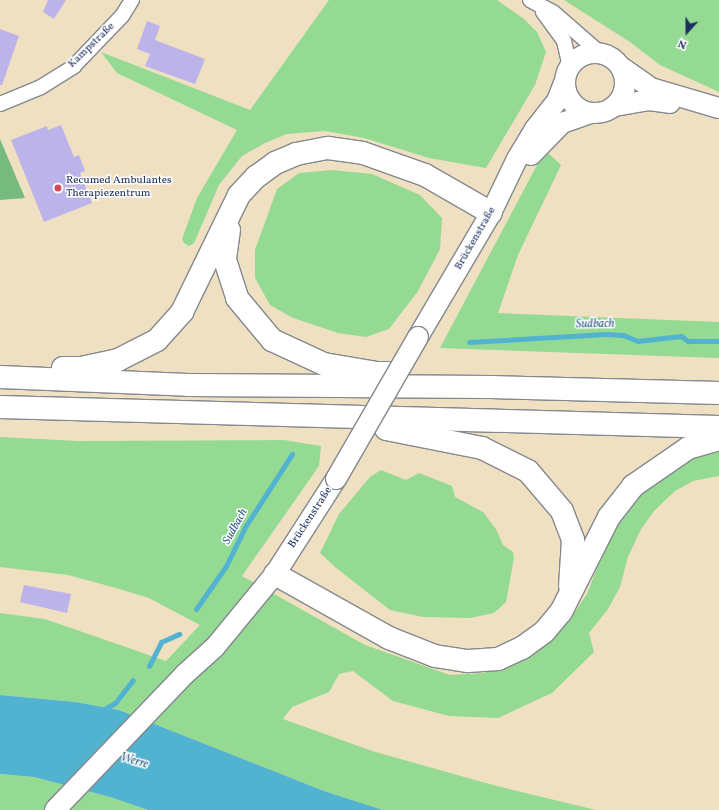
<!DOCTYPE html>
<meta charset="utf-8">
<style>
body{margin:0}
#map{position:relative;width:719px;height:810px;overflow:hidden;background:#eee0c0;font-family:Vollkorn,serif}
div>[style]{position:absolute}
.green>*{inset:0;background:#94da93}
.forest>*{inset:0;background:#77ba7d}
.water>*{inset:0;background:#52b3d1}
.stream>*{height:5px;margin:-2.5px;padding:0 2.5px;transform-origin:2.5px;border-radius:2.5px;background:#52b3d1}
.building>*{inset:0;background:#bdb3eb}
.roads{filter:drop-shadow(1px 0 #84888f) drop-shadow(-1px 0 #84888f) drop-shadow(0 1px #84888f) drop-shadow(0 -1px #84888f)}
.minor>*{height:14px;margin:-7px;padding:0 7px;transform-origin:7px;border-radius:7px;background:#fff}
.secondary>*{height:20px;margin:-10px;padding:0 10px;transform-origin:10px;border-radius:10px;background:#fff}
.secondary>.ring{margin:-10px;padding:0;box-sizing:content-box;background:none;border:20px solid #fff;border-radius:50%}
.trunk>*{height:22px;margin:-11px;padding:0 11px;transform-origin:11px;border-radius:11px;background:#fff}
.bridges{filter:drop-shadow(1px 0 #84888f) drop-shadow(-1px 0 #84888f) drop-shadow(0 1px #84888f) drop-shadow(0 -1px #84888f)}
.secondary-bridge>*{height:20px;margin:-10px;padding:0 10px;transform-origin:10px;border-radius:10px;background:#fff}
.dots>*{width:11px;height:11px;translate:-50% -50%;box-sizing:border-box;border:2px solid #fff;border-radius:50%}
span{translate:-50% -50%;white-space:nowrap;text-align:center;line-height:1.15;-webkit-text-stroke:3px #fff;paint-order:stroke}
.street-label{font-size:11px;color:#1b2f5e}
.poi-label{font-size:11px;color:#1b2f5e}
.left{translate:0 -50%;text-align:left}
.water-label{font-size:12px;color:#2e5d86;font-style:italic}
.north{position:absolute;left:667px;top:12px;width:40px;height:40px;-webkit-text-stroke:3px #fff;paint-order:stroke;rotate:201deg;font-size:11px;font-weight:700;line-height:16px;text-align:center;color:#1b2f5e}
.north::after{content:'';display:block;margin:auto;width:14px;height:18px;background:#1b2f5e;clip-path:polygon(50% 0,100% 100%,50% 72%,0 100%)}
</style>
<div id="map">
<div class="green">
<div style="clip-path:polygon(329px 0,497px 0,524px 19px,537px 32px,546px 52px,535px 85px,486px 168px,429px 158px,364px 138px,325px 131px,287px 134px,265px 143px,242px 156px,219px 185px,194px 243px,189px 246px,184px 243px,182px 239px,197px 198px,237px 130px,117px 73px,101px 52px,250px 110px)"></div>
<div style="clip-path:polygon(564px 0,719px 0,719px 92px,660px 65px,630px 42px)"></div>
<div style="clip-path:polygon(545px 150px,561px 165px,518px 255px,498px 313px,719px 322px,719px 358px,440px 348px)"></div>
<div style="clip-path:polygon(332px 170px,372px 174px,420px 195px,442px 218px,440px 249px,418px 291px,389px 329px,366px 337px,338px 333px,293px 318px,270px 305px,255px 278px,255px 250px,277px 189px,299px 173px)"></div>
<div style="clip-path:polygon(0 437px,79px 441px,284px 440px,321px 446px,319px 466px,242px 576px,365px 645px,450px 675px,483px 673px,518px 661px,568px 622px,587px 594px,614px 524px,629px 500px,681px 461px,719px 452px,719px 476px,693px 481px,675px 491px,654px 511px,640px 531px,628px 557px,620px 587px,608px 609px,589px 633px,594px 652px,552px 693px,498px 718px,449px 716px,393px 701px,353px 671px,339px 674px,329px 692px,292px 707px,283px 719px,372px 751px,493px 785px,596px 810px,383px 810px,324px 791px,119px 710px,76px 702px,0 695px,0 613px,45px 619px,166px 661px,200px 625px,149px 598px,116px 588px,68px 575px,0 567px)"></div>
<div style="clip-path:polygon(381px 470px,406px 480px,419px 473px,452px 486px,455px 497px,483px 512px,496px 529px,503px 545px,513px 552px,514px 558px,506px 602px,494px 613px,470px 618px,423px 617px,390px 610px,335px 567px,320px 553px,339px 514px,370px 477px)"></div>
<div style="clip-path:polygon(0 774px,34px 777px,110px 797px,148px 810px,0 810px)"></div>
</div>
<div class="forest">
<div style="clip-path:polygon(0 139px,25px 198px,0 200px)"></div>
</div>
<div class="water">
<div style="clip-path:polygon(0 695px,76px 702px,119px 710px,324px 791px,383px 810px,148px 810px,110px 797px,34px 777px,0 774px)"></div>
</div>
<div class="stream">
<div style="left:469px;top:342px;width:137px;rotate:-3.3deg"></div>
<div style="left:606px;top:334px;width:17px;rotate:3deg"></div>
<div style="left:623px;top:335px;width:16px;rotate:22deg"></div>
<div style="left:638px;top:341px;width:43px;rotate:-6.6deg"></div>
<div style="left:681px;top:336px;width:9px;rotate:36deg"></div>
<div style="left:688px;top:341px;width:31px"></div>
<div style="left:196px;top:609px;width:52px;rotate:-55.1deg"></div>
<div style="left:226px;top:566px;width:43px;rotate:-64deg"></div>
<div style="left:245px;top:527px;width:87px;rotate:-57.2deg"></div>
<div style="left:149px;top:666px;width:27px;rotate:-63deg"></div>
<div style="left:161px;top:642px;width:20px;rotate:-24deg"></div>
<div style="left:101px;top:711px;width:16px;rotate:-30deg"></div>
<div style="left:115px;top:703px;width:29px;rotate:-52deg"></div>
</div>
<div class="building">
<div style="clip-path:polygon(48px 0,66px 0,54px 19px,43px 12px)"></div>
<div style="clip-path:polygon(147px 21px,160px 26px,155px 40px,205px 59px,195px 84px,145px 66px,150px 54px,137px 49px)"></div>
<div style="clip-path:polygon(0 29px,19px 36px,2px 85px,0 85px)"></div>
<div style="clip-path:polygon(61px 125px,74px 157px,79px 155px,85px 171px,80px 173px,92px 203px,44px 222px,11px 140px,47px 126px,48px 130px)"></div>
<div style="clip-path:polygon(24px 585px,71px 594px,67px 613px,20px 602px)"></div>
</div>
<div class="roads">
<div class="minor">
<div style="left:530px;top:0;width:26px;rotate:28deg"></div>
<div style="left:553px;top:12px;width:62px;rotate:41.1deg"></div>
<div style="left:543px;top:12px;width:36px;rotate:54deg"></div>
<div style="left:564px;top:41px;width:26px;rotate:77deg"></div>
<div style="left:0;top:104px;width:44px;rotate:-22.5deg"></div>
<div style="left:41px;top:87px;width:39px;rotate:-32deg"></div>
<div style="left:74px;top:66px;width:69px;rotate:-46.2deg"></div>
<div style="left:122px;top:16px;width:19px;rotate:-58deg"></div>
</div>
<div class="secondary">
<div class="ring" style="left:565px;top:53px;width:40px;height:40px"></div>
<div style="left:621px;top:67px;width:37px;rotate:35deg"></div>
<div style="left:651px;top:88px;width:71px;rotate:16.4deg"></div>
<div style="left:615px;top:106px;width:35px;rotate:-10deg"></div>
<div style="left:649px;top:100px;width:21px;rotate:8deg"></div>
<div style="left:531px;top:155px;width:45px;rotate:-45.9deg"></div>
<div style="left:562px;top:123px;width:31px;rotate:-19deg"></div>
<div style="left:418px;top:337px;width:144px;rotate:-59.5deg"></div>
<div style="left:491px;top:213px;width:60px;rotate:-64.3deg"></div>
<div style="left:517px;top:159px;width:35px;rotate:-59deg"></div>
<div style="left:535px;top:129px;width:36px;rotate:-52deg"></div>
<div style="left:557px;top:101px;width:19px;rotate:-69deg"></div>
<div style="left:55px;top:810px;width:188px;rotate:-46.3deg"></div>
<div style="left:185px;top:674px;width:40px;rotate:-42deg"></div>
<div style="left:215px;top:647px;width:94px;rotate:-50.6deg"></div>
<div style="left:275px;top:574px;width:113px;rotate:-57.3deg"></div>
</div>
<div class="trunk">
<div style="left:229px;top:230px;width:30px;rotate:98deg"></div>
<div style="left:225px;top:260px;width:40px;rotate:72deg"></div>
<div style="left:237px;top:298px;width:55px;rotate:50.2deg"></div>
<div style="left:272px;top:340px;width:57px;rotate:24.8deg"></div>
<div style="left:324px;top:364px;width:54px;rotate:9.6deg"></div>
<div style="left:377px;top:373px;width:20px"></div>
<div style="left:63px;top:368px;width:18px"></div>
<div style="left:81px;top:368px;width:38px;rotate:-12deg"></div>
<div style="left:118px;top:360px;width:44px;rotate:-27.1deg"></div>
<div style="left:157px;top:340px;width:38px;rotate:-48deg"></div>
<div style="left:182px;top:312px;width:130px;rotate:-64deg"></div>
<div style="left:239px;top:195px;width:25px;rotate:-47deg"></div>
<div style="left:256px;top:177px;width:24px;rotate:-36deg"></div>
<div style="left:275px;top:163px;width:23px;rotate:-23deg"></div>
<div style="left:296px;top:154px;width:33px;rotate:-11deg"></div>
<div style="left:328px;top:148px;width:35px;rotate:8deg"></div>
<div style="left:363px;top:153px;width:66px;rotate:19.5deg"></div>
<div style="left:425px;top:175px;width:76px;rotate:29.9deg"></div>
<div style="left:0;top:377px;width:188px;rotate:2.4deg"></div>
<div style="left:188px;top:385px;width:303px;rotate:0.4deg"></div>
<div style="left:491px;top:387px;width:228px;rotate:1.5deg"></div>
<div style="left:0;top:407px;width:719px;rotate:1.59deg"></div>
<div style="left:386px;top:429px;width:98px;rotate:11.2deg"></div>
<div style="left:482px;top:448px;width:51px;rotate:26.6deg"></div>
<div style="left:528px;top:471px;width:52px;rotate:49.6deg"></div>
<div style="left:562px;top:511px;width:31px;rotate:69deg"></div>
<div style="left:573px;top:540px;width:46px;rotate:93.7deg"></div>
<div style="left:275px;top:574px;width:131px;rotate:29.3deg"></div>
<div style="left:389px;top:638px;width:49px;rotate:21.4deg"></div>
<div style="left:435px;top:656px;width:33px;rotate:9deg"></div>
<div style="left:468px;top:661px;width:30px;rotate:-4deg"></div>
<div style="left:498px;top:659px;width:26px;rotate:-25deg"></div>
<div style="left:522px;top:648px;width:27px;rotate:-36deg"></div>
<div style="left:544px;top:632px;width:26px;rotate:-50deg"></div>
<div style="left:561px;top:612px;width:106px;rotate:-63.2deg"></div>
<div style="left:609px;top:517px;width:39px;rotate:-52deg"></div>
<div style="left:633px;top:486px;width:67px;rotate:-34.6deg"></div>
<div style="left:688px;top:448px;width:32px;rotate:-16deg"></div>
</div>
</div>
<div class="bridges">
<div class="secondary-bridge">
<div style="left:336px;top:479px;width:164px;rotate:-60deg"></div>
</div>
</div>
<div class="dots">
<div style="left:58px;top:188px;background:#d1495b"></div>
</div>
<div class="street-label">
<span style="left:92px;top:46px;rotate:-44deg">Kampstraße</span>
<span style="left:476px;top:239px;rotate:-60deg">Brückenstraße</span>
<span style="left:311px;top:518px;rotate:-57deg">Brückenstraße</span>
</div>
<div class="poi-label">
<span class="left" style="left:66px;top:188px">Recumed Ambulantes<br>Therapiezentrum</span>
</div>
<div class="water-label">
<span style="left:595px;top:325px;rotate:-1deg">Sudbach</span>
<span style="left:236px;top:527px;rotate:-61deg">Sudbach</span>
<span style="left:134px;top:762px;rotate:16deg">Werre</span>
</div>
<div class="north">N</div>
</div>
